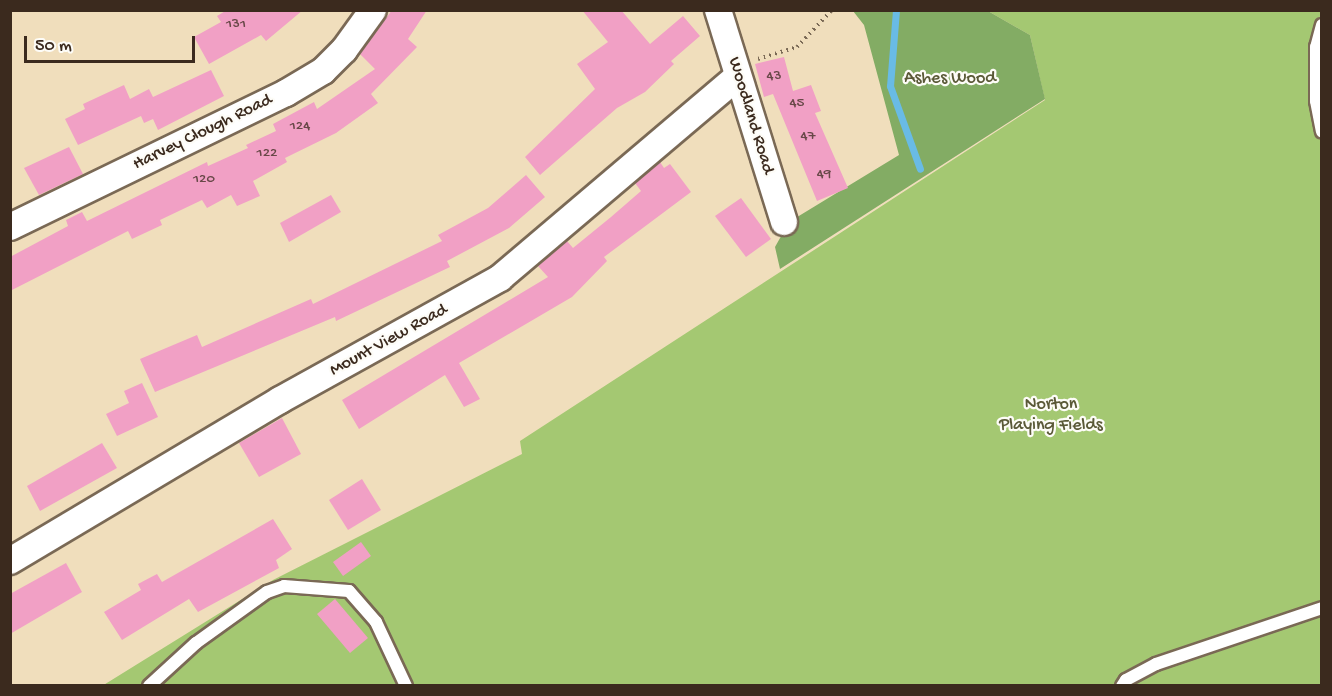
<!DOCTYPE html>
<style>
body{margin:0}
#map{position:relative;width:1332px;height:696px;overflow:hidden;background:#f0debc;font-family:"Gochi Hand",sans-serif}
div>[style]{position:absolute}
.green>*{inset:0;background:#a4c872}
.forest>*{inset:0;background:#83ac64}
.stream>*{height:7px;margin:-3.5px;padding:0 3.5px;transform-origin:3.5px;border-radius:3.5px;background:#69bbe5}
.building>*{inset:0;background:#f1a0c5}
.path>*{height:4px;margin-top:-2px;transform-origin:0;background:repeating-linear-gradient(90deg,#7a6955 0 1.5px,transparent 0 6px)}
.roads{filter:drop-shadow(2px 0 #7a6955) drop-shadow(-2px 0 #7a6955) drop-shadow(0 2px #7a6955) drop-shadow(0 -2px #7a6955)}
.lane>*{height:12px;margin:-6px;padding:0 6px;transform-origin:6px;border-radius:6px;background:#fff}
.street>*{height:26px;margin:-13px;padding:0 13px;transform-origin:13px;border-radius:13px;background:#fff}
span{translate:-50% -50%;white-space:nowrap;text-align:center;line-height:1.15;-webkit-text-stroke:4.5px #fdfcf7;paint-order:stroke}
.number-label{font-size:15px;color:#684848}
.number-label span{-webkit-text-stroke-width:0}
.park-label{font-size:18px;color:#5a5937}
.street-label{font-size:18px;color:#3b2a1e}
.frame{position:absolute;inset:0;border:12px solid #3b2a1e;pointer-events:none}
.scale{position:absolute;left:24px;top:36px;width:171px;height:27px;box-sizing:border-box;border:3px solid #3b2a1e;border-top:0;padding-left:8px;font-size:18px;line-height:21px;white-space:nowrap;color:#3b2a1e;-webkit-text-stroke:4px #fdfcf7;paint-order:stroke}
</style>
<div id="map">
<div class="green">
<div style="clip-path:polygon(988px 11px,1321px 11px,1321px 685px,102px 686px,273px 580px,522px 454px,520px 441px,1045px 100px,1030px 35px)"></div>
</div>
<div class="forest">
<div style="clip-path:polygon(853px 11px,988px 11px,1030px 35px,1045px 99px,780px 269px,775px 247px,789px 222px,899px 155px,864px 25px)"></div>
</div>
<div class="stream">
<div style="left:896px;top:10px;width:76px;rotate:94.5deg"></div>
<div style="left:890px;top:86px;width:88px;rotate:70.1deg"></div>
</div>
<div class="building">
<div style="clip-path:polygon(227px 10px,303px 10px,266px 41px,261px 35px,209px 64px,194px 37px,221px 22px,217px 16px)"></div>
<div style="clip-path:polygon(392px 10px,427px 10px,408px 39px,417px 47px,371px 94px,378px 103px,336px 133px,285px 158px,287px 162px,253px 181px,260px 196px,237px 206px,231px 195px,207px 208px,202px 200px,160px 220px,162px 225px,132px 239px,128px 231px,10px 291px,10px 257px,68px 226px,66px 220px,82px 212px,87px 221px,207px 162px,208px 166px,248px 148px,246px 145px,276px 131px,273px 124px,314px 102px,317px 109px,375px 69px,360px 54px)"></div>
<div style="clip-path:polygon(582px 10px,621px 10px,650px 44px,683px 16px,700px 36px,671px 61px,674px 64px,645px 92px,617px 108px,540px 175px,525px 157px,595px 89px,577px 64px,608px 42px)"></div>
<div style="clip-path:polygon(784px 57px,793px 91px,811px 85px,821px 111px,815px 113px,848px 188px,817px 201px,773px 94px,764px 97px,755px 64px)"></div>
<div style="clip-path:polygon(211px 70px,224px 96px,158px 130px,153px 119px,144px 123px,141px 116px,78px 145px,65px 119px,85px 109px,83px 104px,124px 85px,130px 99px,149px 89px,153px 97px)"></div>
<div style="clip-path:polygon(69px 147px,83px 174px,39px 195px,24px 168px)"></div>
<div style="clip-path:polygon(660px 162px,664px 168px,670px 164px,691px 192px,604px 257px,607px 261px,572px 297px,459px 363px,480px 399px,464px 407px,445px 375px,359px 429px,342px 400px,548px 277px,538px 266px,567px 241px,573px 248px,611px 217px,641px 191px,635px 183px)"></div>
<div style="clip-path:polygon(526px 175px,545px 197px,509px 228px,447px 261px,450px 267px,336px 321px,335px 317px,155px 392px,140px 359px,197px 335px,202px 347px,311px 299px,313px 304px,442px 241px,438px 235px,488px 208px)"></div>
<div style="clip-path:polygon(331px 195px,341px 212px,289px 242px,280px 223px)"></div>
<div style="clip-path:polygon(741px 198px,771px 239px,746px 257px,715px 216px)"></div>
<div style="clip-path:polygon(142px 383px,158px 417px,117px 436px,106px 414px,129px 403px,124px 391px)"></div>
<div style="clip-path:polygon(282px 418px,301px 454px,259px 477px,239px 443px)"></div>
<div style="clip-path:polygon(102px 443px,117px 468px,40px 511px,27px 486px)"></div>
<div style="clip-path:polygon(362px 479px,381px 510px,348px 530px,329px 500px)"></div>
<div style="clip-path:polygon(273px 519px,292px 549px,276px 560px,279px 568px,198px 612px,189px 599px,122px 640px,104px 612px,141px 590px,138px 584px,157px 574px,162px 582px)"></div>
<div style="clip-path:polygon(361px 542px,371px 556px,343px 576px,333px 562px)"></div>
<div style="clip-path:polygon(66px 563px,82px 592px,10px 634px,10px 594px)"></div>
<div style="clip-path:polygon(335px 599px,368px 638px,350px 653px,317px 614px)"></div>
</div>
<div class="path">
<div style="left:758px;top:59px;width:41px;rotate:-17.1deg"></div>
<div style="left:797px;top:47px;width:51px;rotate:-46.6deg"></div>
</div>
<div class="roads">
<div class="lane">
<div style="left:1322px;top:25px;width:23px;rotate:105deg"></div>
<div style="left:1316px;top:47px;width:54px;rotate:90deg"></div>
<div style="left:1316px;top:101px;width:31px;rotate:79deg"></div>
<div style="left:149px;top:686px;width:64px;rotate:-42.5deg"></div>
<div style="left:196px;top:643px;width:87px;rotate:-35.7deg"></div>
<div style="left:267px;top:592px;width:18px;rotate:-19deg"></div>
<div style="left:284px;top:586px;width:65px;rotate:4.4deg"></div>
<div style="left:349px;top:591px;width:41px;rotate:48.9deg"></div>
<div style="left:376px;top:622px;width:71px;rotate:64.9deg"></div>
<div style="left:1122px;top:686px;width:7px;rotate:-56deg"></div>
<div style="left:1126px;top:680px;width:34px;rotate:-28deg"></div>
<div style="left:1156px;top:664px;width:175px;rotate:-18.6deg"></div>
</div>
<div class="street">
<div style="left:718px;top:10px;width:222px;rotate:72.7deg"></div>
<div style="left:10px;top:227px;width:307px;rotate:-25.9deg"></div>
<div style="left:286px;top:93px;width:43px;rotate:-30.7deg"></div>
<div style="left:323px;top:71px;width:30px;rotate:-45deg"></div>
<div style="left:344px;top:50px;width:49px;rotate:-54.1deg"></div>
<div style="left:10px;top:561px;width:314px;rotate:-30.8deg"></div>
<div style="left:280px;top:400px;width:252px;rotate:-29deg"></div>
<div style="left:500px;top:278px;width:309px;rotate:-40.3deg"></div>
</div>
</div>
<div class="number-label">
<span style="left:236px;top:25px">131</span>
<span style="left:774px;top:77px">43</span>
<span style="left:797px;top:104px">45</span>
<span style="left:300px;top:127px">124</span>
<span style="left:808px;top:137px">47</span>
<span style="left:267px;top:154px">122</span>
<span style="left:824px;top:175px">49</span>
<span style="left:204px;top:180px">120</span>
</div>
<div class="park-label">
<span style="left:950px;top:79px">Ashes Wood</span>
<span style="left:1051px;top:416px">Norton<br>Playing Fields</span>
</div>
<div class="street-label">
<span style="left:750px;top:116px;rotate:73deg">Woodland Road</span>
<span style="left:203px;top:133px;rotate:-26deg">Harvey Clough Road</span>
<span style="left:389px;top:341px;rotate:-29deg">Mount View Road</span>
</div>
<div class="frame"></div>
<div class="scale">50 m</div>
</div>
